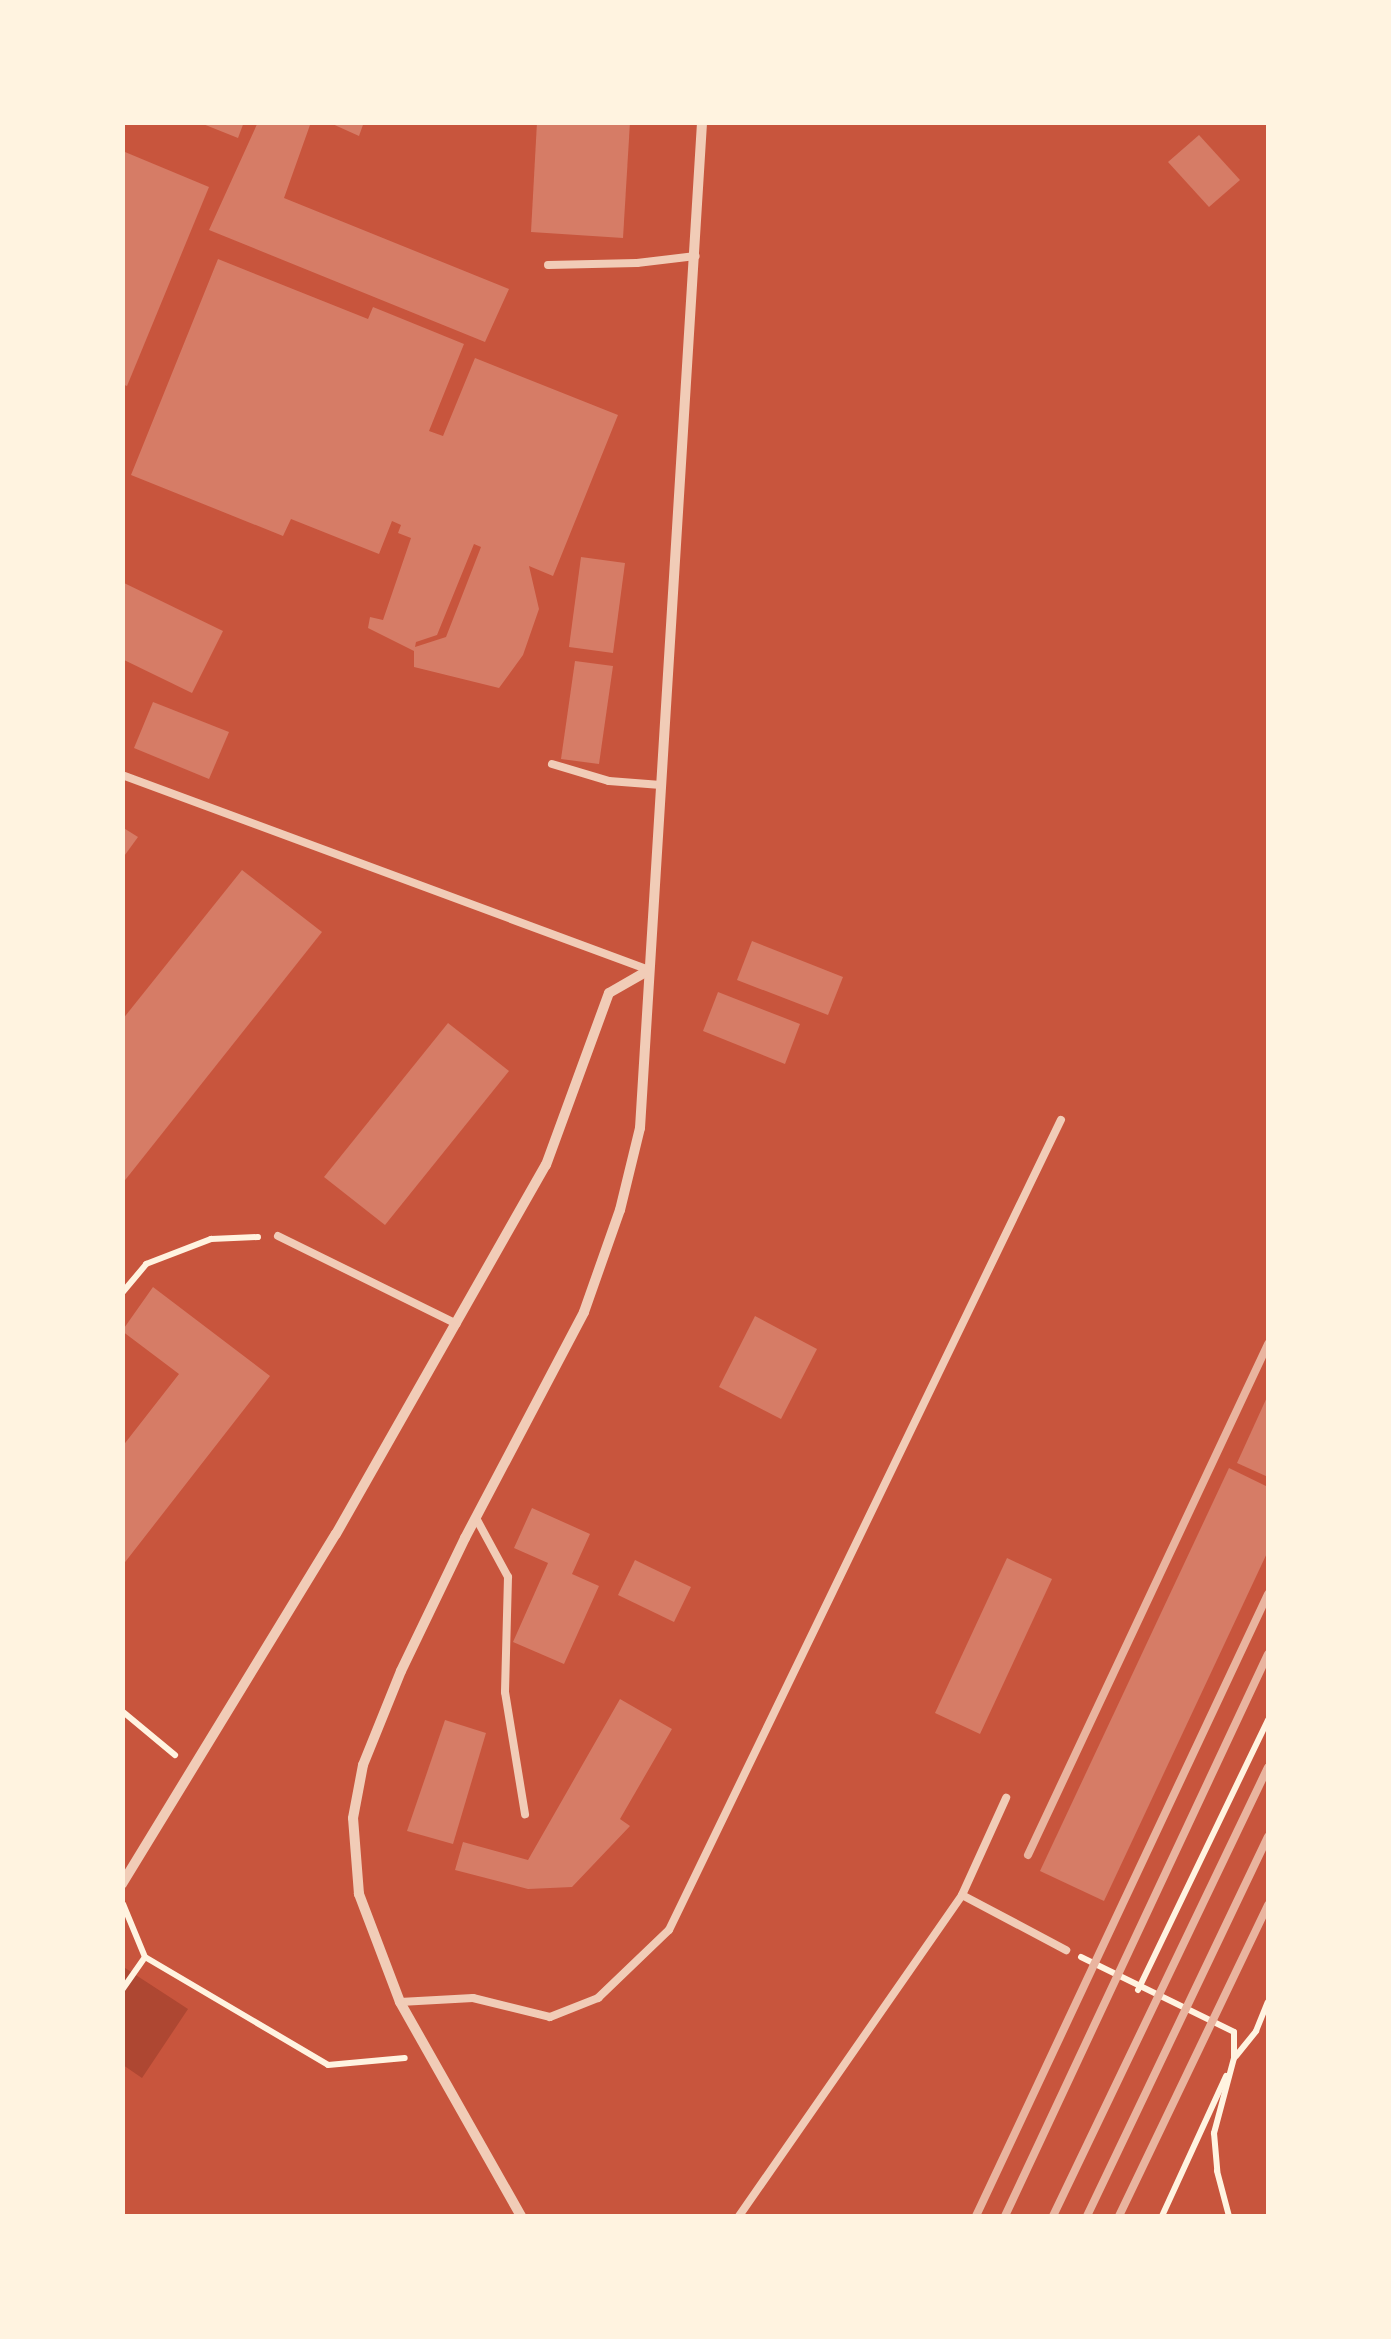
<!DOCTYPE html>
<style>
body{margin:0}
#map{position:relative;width:1391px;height:2339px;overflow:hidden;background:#c8553d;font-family:"Noto Sans",sans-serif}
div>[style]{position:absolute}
.green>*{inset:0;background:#ae4732}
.building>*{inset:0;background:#d67c66}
.path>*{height:6px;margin:-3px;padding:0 3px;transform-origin:3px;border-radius:3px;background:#fff3e0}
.service>*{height:8px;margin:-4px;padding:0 4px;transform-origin:4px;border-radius:4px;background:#f1ccb7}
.minor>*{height:10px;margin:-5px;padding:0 5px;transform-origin:5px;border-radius:5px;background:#f1ccb7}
.rail>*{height:8px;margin:-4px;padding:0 4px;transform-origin:4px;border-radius:4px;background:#e9b49f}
span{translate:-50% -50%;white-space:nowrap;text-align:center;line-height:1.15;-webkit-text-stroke:10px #fff3e0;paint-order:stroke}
.frame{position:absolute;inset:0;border:125px solid #fff3e0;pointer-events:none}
</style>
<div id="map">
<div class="green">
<div style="clip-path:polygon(122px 1966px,188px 2009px,142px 2078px,123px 2065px)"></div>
</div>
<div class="building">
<div style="clip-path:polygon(198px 122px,244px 122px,238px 138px)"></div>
<div style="clip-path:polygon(258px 122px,316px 122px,310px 125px,284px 198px,509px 289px,485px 342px,209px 230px)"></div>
<div style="clip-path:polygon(328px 122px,364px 122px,359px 136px)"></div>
<div style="clip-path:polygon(537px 122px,630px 122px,623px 238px,531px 232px)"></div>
<div style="clip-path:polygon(1199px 135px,1240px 180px,1209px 207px,1168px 162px)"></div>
<div style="clip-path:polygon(125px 152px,209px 187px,127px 386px,122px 384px)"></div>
<div style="clip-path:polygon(evenodd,218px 259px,368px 319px,373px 307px,464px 344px,429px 431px,443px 436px,475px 358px,618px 415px,553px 576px,529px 566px,539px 609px,523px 655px,499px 688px,414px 667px,414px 651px,368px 628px,370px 617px,383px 620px,411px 538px,398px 533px,401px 525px,392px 521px,379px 554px,291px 519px,283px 536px,131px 475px,218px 259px,474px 544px,481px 547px,446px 637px,415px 647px,416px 642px,437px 635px,474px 544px)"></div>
<div style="clip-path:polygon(581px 557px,625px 563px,613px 653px,569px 647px)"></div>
<div style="clip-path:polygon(122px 582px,223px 631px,192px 693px,122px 659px)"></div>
<div style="clip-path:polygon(575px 661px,613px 666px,599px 764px,561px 759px)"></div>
<div style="clip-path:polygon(153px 702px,229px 732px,209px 779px,134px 748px)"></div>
<div style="clip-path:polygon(122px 827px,138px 837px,122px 859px)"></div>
<div style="clip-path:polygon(242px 870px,322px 932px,122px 1184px,122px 1020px)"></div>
<div style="clip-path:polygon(752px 941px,843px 977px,828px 1015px,737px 980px)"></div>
<div style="clip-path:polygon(718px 992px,800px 1024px,785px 1064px,703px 1031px)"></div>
<div style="clip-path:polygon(448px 1023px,509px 1071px,385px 1225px,324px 1177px)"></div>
<div style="clip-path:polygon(153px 1287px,270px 1376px,122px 1566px,122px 1447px,179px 1374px,122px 1331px)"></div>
<div style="clip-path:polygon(755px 1316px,817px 1349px,781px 1419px,719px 1387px)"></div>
<div style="clip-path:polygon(1268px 1395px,1268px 1477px,1237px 1463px)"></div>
<div style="clip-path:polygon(1229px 1468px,1268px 1487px,1268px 1551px,1104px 1901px,1040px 1871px)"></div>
<div style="clip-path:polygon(532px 1508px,590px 1534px,572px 1574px,599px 1586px,564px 1664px,513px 1642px,548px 1563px,514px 1548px)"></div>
<div style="clip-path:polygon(1007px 1558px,1052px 1579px,980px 1734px,935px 1713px)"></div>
<div style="clip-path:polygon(635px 1560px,691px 1587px,674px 1622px,618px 1595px)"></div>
<div style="clip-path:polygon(620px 1699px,672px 1729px,620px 1819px,630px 1826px,572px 1887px,528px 1889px,455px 1870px,463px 1842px,528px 1860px)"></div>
<div style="clip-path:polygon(445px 1720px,486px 1733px,453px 1844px,407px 1831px)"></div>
</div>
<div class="path">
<div style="left:122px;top:1293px;width:38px;rotate:-50deg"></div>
<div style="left:146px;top:1264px;width:70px;rotate:-21deg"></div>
<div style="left:211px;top:1239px;width:47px;rotate:-2.4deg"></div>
<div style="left:122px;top:1711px;width:69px;rotate:39.7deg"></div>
<div style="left:123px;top:1904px;width:57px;rotate:67.5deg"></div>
<div style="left:145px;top:1957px;width:212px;rotate:30.5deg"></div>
<div style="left:328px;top:2065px;width:77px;rotate:-5.2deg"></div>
<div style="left:1081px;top:1957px;width:170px;rotate:26.1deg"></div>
<div style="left:1234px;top:2032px;width:26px;rotate:90deg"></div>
<div style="left:1234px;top:2058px;width:78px;rotate:104.9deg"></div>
<div style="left:1214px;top:2133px;width:38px;rotate:85deg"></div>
<div style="left:1217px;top:2171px;width:47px;rotate:75.1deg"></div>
<div style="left:122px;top:1990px;width:40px;rotate:-55.1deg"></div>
<div style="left:1138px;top:1990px;width:300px;rotate:-64.3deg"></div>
<div style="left:1236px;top:2056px;width:32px;rotate:-51deg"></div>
<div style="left:1256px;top:2031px;width:31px;rotate:-68deg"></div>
<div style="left:1162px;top:2216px;width:154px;rotate:-65.4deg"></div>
</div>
<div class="service">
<div style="left:548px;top:265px;width:89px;rotate:-1.3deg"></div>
<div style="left:637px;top:263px;width:59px;rotate:-6.8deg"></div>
<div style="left:552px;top:764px;width:59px;rotate:16.6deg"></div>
<div style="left:609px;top:781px;width:52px;rotate:4.4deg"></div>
<div style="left:122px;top:775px;width:562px;rotate:20.31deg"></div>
<div style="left:278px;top:1236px;width:199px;rotate:26.2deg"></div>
<div style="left:476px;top:1518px;width:67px;rotate:61.5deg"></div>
<div style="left:508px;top:1577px;width:115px;rotate:91.5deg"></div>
<div style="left:505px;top:1692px;width:124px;rotate:80.7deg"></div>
<div style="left:962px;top:1895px;width:107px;rotate:-65.6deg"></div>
<div style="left:400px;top:2002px;width:73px;rotate:-3.1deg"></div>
<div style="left:473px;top:1998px;width:79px;rotate:13.9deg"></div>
<div style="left:550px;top:2017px;width:52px;rotate:-21.6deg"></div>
<div style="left:598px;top:1998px;width:98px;rotate:-43.8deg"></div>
<div style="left:669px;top:1930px;width:900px;rotate:-64.18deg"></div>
<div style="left:739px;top:2216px;width:391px;rotate:-55.2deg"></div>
<div style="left:962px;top:1895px;width:118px;rotate:27.9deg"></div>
</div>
<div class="minor">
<div style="left:122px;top:1884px;width:410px;rotate:-58.6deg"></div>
<div style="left:336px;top:1534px;width:425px;rotate:-60.4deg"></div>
<div style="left:546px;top:1165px;width:183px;rotate:-69.9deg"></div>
<div style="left:609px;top:993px;width:46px;rotate:-29.9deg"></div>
<div style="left:521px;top:2216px;width:246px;rotate:-119.5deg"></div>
<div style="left:400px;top:2002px;width:116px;rotate:-110.8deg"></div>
<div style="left:359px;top:1894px;width:76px;rotate:-94.5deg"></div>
<div style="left:353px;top:1818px;width:54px;rotate:-79.3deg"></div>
<div style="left:363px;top:1765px;width:101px;rotate:-68deg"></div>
<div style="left:401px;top:1671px;width:148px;rotate:-64.3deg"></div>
<div style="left:465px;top:1538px;width:255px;rotate:-62.2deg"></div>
<div style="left:584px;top:1312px;width:108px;rotate:-70.6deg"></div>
<div style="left:620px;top:1210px;width:84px;rotate:-76.3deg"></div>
<div style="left:640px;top:1128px;width:1008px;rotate:-86.47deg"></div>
</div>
<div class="rail">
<div style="left:1028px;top:1855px;width:565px;rotate:-64.84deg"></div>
<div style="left:976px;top:2216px;width:687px;rotate:-64.85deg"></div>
<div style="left:1005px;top:2216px;width:620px;rotate:-64.92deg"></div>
<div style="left:1053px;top:2216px;width:497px;rotate:-64.4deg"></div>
<div style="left:1087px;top:2216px;width:420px;rotate:-64.5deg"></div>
<div style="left:1119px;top:2216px;width:345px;rotate:-64.4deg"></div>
</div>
<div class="frame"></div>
</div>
